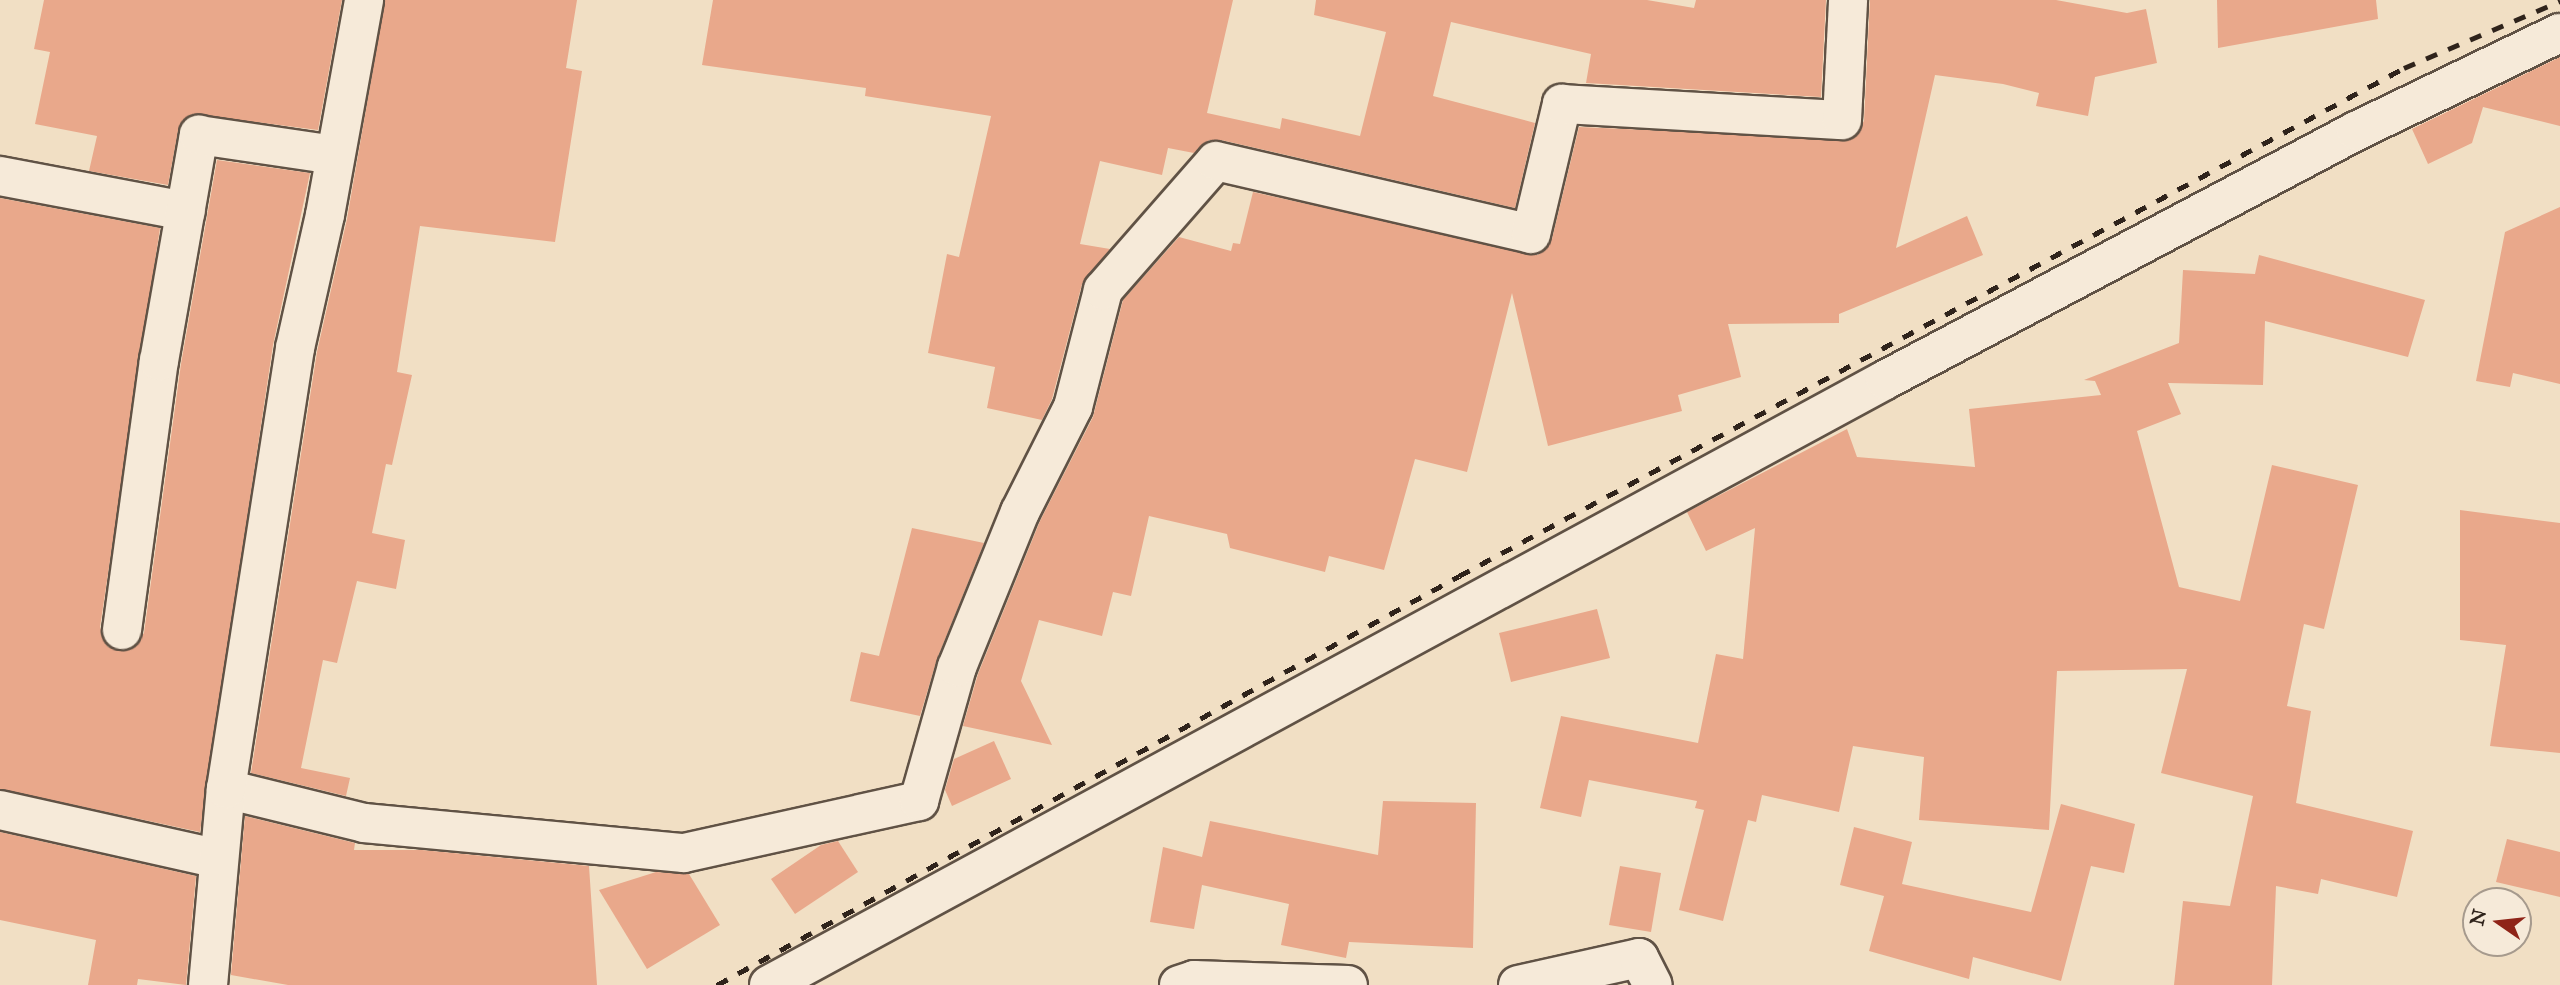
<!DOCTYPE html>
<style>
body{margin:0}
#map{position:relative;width:2560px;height:985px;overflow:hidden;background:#f1dfc4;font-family:"IM FELL Great Primer",serif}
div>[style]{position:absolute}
.building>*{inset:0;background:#e9a88b}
.roads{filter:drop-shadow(2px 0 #605245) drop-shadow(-2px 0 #605245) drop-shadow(0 2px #605245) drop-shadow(0 -2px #605245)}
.minor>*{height:38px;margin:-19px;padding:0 19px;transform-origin:19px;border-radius:19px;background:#f6ead9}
.tertiary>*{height:38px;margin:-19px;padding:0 19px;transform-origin:19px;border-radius:19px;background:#f6ead9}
.rail>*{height:5px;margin-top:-2.5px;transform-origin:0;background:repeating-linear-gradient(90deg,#2f231b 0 12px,transparent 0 24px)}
span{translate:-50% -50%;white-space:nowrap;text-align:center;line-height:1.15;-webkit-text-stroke:5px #f6ead9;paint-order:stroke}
.north{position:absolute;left:2462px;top:887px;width:70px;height:70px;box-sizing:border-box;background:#f6ead9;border:2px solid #a69a8d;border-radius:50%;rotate:284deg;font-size:19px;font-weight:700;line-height:28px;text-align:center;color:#2f231b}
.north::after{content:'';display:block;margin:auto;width:24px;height:32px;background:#8f2418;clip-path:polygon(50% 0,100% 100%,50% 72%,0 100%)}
</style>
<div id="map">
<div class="building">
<div style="clip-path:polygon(44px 0,342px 0,318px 130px,192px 114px,178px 131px,168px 185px,89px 171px,97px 136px,35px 124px,50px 52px,34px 49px)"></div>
<div style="clip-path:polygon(385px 0,577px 0,566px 68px,582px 71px,555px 242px,420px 226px,397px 372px,412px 375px,392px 465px,386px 464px,372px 533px,405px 540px,396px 589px,357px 581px,337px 663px,323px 660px,301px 768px,350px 778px,346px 796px,251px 773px,317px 352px,347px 219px)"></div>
<div style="clip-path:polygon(713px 0,1233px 0,1207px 113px,1280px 129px,1282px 118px,1360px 136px,1386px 32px,1314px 15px,1316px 0,1647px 0,1694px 8px,1696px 0,1826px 0,1821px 97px,1586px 83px,1591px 54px,1451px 22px,1433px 96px,1535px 123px,1515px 208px,1221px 140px,1209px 140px,1194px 153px,1168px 148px,1162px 175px,1100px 161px,1080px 244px,1110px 249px,1082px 284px,1052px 399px,1042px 420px,987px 408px,995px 367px,928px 353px,947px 254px,959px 257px,991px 116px,865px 96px,866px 88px,702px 65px)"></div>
<div style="clip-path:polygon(1870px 0,2056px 0,2127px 13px,2146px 9px,2157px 63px,2095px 77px,2088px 116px,2036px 106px,2039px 93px,2003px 84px,1935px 75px,1896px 248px,1967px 216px,1983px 255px,1839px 314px,1839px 323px,1728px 324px,1741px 377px,1678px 395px,1682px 411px,1548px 446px,1512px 293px,1467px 472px,1415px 459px,1384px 570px,1329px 556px,1325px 572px,1230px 548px,1227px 534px,1149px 516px,1131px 596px,1113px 592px,1102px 636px,1039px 620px,1021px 681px,1052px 745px,963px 726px,978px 674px,1040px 521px,1093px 417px,1123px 300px,1179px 237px,1231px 251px,1233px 243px,1240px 244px,1253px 192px,1538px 255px,1552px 239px,1579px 127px,1852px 139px,1864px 121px)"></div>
<div style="clip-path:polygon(2217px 0,2376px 0,2378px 19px,2218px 48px)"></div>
<div style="clip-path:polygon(2560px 57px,2560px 126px,2483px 107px,2472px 143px,2428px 164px,2412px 129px)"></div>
<div style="clip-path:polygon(217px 160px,310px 173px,273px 345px,200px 832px,0 789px,0 198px,160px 228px,100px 627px,108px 647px,130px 650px,144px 633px,181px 364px)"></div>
<div style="clip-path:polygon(2560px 207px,2560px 384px,2513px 373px,2510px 387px,2476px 381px,2505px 232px)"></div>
<div style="clip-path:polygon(2259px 255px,2425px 300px,2408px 357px,2265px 321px,2263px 385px,2168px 383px,2181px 414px,2137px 431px,2179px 587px,2240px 601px,2272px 465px,2358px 485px,2324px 629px,2304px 624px,2287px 706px,2311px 711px,2296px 803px,2413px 831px,2397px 897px,2321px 879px,2318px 894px,2276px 886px,2272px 985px,2174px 985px,2183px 901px,2230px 906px,2253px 796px,2161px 773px,2187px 669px,2057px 671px,2049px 830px,1919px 820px,1924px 757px,1853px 746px,1839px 812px,1762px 795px,1756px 822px,1748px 820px,1723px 921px,1679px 910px,1704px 810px,1695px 808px,1697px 801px,1589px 780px,1581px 817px,1540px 808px,1561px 716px,1698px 743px,1716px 654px,1743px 659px,1755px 528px,1706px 551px,1687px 512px,1847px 429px,1857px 457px,1975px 467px,1969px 409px,2101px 395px,2095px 381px,2084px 380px,2179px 343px,2183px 270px,2255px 274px)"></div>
<div style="clip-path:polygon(2460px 510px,2560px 523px,2560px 753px,2490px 746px,2506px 645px,2460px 640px)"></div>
<div style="clip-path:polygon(912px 528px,984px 543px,937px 659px,920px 716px,850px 701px,861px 652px,879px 656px)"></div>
<div style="clip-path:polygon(1597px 609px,1610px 658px,1511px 682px,1499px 633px)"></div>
<div style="clip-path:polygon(994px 741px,1011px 779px,952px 806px,945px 790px,954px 759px)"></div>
<div style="clip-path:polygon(1383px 801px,1476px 803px,1473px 948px,1349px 942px,1346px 958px,1281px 945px,1289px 904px,1202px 885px,1194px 929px,1150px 922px,1163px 847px,1202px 857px,1210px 821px,1378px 855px)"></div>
<div style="clip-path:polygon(2061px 804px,2135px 824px,2124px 873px,2091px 866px,2061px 981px,1973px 957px,1969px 979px,1869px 951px,1884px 896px,1840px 885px,1854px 827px,1912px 842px,1902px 884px,2031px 912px)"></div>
<div style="clip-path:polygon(245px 816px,355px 843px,354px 850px,422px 850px,589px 866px,597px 985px,288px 985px,231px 975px)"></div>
<div style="clip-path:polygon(0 832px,196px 876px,186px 985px,138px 979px,137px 985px,88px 985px,96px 940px,0 920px)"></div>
<div style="clip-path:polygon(2507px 839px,2560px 852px,2560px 897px,2496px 882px)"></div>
<div style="clip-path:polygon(838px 841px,858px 872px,795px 914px,771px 879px,821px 845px)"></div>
<div style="clip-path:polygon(1620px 866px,1661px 873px,1651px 932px,1609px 925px)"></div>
<div style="clip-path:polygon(656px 872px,689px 874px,720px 925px,647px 969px,599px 890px)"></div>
</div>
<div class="roads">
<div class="minor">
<div style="left:0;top:176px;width:189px;rotate:10.7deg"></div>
<div style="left:122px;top:630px;width:272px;rotate:-82.2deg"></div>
<div style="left:159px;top:361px;width:230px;rotate:-80deg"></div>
<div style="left:199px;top:135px;width:137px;rotate:8.4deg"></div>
<div style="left:226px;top:789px;width:142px;rotate:13.8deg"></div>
<div style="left:364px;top:823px;width:321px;rotate:5.4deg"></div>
<div style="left:684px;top:853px;width:241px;rotate:-12.5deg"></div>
<div style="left:919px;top:801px;width:139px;rotate:-74.2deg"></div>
<div style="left:957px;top:667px;width:167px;rotate:-67.9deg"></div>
<div style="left:1020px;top:512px;width:118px;rotate:-63.2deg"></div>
<div style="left:1073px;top:407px;width:121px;rotate:-75.6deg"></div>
<div style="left:1103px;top:290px;width:171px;rotate:-48.8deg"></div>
<div style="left:1216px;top:161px;width:323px;rotate:13deg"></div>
<div style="left:1531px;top:234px;width:134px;rotate:-76.6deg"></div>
<div style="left:1562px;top:104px;width:280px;rotate:3.3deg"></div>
<div style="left:1842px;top:120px;width:120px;rotate:-87.1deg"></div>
<div style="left:0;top:810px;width:224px;rotate:12.6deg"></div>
<div style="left:769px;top:985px;width:1269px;rotate:-28.46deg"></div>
<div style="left:1885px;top:380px;width:533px;rotate:-27.86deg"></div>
<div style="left:2356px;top:131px;width:226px;rotate:-25.7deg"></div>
<div style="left:1179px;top:985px;width:16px;rotate:-18deg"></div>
<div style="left:1194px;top:980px;width:154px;rotate:1.9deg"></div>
<div style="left:1518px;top:985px;width:124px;rotate:-12.6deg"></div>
<div style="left:1639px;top:958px;width:30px;rotate:63deg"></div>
</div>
<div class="tertiary">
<div style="left:208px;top:985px;width:197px;rotate:-84.8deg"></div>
<div style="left:226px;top:789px;width:446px;rotate:-81.1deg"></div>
<div style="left:295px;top:348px;width:136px;rotate:-77.3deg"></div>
<div style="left:325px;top:215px;width:219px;rotate:-79.7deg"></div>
</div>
</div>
<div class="rail">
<div style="left:717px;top:985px;width:847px;rotate:-28.86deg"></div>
<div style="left:1459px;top:576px;width:1073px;rotate:-28.26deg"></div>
<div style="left:2404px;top:68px;width:170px;rotate:-23.2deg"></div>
</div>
<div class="north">N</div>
</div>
